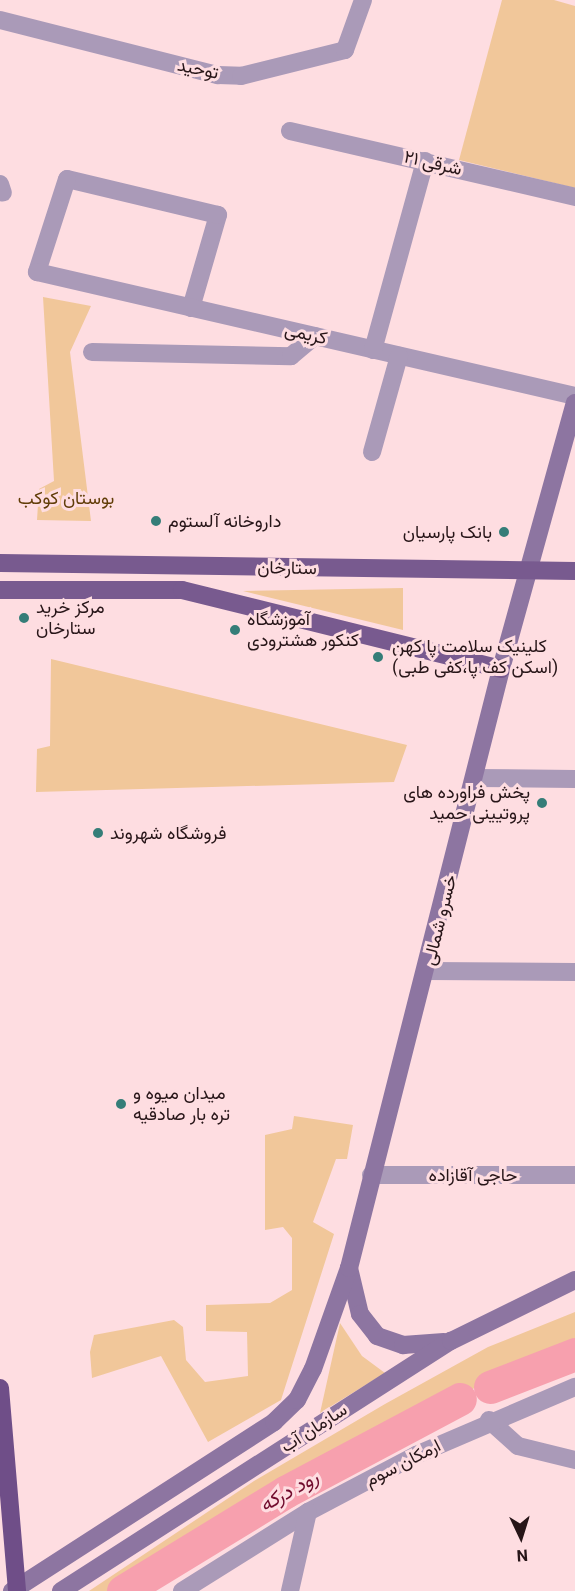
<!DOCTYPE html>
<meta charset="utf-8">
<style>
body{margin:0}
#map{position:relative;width:575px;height:1591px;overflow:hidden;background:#fedde1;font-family:Roboto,Vazirmatn,sans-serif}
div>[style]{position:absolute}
.green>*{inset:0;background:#f1c79a}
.river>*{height:33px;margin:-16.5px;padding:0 16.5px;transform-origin:16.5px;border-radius:16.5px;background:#f7a0ae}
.minor>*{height:18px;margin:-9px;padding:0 9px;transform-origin:9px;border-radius:9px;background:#aa9ab8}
.secondary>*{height:18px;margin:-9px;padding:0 9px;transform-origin:9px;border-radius:9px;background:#8d75a1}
.primary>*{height:18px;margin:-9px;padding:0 9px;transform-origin:9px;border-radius:9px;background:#785a8f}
.trunk-bridge>*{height:18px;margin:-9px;padding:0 9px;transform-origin:9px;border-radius:9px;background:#6f4e88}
.dots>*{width:16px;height:16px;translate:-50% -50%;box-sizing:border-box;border:3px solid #fedde1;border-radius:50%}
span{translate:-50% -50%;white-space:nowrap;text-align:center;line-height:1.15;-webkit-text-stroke:6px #fedde1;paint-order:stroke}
.street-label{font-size:18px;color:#271518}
.park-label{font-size:18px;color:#613d08}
.poi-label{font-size:18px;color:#271518}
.left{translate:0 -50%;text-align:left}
.right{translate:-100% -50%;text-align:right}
.water-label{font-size:20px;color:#710b2d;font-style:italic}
.north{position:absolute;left:491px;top:1507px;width:60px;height:60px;-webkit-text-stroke:4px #fedde1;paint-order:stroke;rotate:176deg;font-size:16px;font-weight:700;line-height:24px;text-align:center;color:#271518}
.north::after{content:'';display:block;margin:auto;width:21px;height:27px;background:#271518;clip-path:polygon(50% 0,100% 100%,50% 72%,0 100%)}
</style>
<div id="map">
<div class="green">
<div style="clip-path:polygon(502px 0,554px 0,575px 6px,575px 188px,459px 160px)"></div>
<div style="clip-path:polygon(43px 297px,91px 306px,70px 352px,91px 521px,37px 520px,39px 489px,54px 481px)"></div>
<div style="clip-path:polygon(403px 588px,403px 630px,243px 591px)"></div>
<div style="clip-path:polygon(51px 659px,407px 745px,394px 782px,36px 792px,37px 749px,50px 746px)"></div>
<div style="clip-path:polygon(294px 1116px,353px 1125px,347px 1159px,336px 1159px,313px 1222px,334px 1234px,281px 1400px,208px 1442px,161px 1356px,92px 1378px,90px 1352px,94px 1335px,174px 1320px,183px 1327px,186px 1360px,205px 1382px,248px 1376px,247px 1332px,206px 1331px,206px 1305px,270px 1303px,292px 1290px,292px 1238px,283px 1227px,265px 1230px,265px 1135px,292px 1129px)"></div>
<div style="clip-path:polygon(575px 1312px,575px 1345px,542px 1355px,289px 1479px,114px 1591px,89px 1591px,254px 1481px,385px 1404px,488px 1347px)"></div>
<div style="clip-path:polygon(340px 1323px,362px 1356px,385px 1373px,320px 1413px)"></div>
</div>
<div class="river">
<div style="left:490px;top:1387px;width:91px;rotate:-21.2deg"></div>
<div style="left:123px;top:1591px;width:190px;rotate:-31.4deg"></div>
<div style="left:285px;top:1492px;width:198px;rotate:-28deg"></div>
</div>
<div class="minor">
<div style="left:0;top:20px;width:225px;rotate:14.2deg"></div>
<div style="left:218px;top:75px;width:23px;rotate:2deg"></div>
<div style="left:241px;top:76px;width:107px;rotate:-14deg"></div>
<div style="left:345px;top:50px;width:53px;rotate:-70.2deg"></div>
<div style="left:290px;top:131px;width:293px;rotate:13deg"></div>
<div style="left:0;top:184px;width:9px;rotate:72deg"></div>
<div style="left:191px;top:308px;width:97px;rotate:-73.8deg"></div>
<div style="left:218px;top:215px;width:155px;rotate:-166.6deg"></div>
<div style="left:67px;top:179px;width:98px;rotate:107.9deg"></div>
<div style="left:37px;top:272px;width:552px;rotate:12.98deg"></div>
<div style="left:373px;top:350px;width:196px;rotate:-74.6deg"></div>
<div style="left:92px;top:352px;width:199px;rotate:1.2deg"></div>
<div style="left:291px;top:356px;width:31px;rotate:-40deg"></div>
<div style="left:372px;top:452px;width:100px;rotate:-74.3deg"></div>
<div style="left:475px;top:778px;width:100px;rotate:0.6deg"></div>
<div style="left:427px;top:971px;width:148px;rotate:0.4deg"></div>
<div style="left:371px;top:1175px;width:204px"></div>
<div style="left:489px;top:1420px;width:39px;rotate:42deg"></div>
<div style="left:518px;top:1446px;width:59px;rotate:13.8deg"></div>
<div style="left:182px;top:1591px;width:149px;rotate:-32.1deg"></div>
<div style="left:308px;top:1512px;width:122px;rotate:-27.8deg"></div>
<div style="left:416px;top:1455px;width:173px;rotate:-23.2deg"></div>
<div style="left:290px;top:1591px;width:81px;rotate:-77.2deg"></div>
</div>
<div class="secondary">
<div style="left:349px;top:1268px;width:47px;rotate:76.6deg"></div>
<div style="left:360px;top:1314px;width:28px;rotate:52deg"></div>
<div style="left:377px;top:1336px;width:28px;rotate:19deg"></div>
<div style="left:403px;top:1345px;width:41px;rotate:-4.2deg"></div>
<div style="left:12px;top:1591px;width:312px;rotate:-32.8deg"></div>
<div style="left:274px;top:1422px;width:32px;rotate:-44deg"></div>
<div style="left:297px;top:1400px;width:35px;rotate:-63deg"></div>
<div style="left:313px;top:1369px;width:107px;rotate:-70.4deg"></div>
<div style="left:349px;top:1268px;width:618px;rotate:-75.76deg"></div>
<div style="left:501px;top:669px;width:276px;rotate:-74.5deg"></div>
<div style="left:61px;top:1591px;width:463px;rotate:-32.7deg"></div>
<div style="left:451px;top:1341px;width:138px;rotate:-26.2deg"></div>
</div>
<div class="primary">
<div style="left:0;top:563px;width:575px;rotate:0.8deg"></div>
<div style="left:0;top:590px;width:182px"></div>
<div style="left:182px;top:590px;width:329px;rotate:13.9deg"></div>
</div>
<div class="trunk-bridge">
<div style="left:0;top:1388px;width:204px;rotate:85.2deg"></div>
</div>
<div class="dots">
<div style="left:156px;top:521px;background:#357d78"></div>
<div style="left:504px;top:532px;background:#357d78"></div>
<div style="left:24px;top:618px;background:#357d78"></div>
<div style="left:235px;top:630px;background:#357d78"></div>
<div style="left:378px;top:657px;background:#357d78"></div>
<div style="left:542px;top:803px;background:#357d78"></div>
<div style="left:98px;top:833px;background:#357d78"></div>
<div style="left:121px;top:1104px;background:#357d78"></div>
</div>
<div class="street-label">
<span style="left:198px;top:69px;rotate:12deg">توحید</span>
<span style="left:433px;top:163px;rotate:13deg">۲۱ شرقی</span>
<span style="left:306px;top:334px;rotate:13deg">کریمی</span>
<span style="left:287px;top:568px;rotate:1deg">ستارخان</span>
<span style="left:440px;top:920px;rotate:-76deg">خسرو شمالی</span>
<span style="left:473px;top:1175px">حاجی آقازاده</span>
<span style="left:314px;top:1428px;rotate:-33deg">سازمان آب</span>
<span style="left:403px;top:1463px;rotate:-27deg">ارمکان سوم</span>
</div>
<div class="park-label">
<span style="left:66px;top:498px">بوستان کوکب</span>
</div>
<div class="poi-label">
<span class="left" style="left:168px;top:521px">داروخانه آلستوم</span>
<span class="right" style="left:492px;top:532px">بانک پارسیان</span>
<span class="left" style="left:36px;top:618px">مرکز خرید<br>ستارخان</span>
<span class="left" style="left:247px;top:630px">آموزشگاه<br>کنکور هشترودی</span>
<span class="left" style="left:392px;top:657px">کلینیک سلامت پا کهن<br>(اسکن کف پا،کفی طبی)</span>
<span class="right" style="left:530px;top:803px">پخش فراورده های<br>پروتیینی حمید</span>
<span class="left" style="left:110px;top:833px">فروشگاه شهروند</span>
<span class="left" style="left:133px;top:1104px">میدان میوه و<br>تره بار صادقیه</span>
</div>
<div class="water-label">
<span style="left:289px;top:1491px;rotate:-29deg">رود درکه</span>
</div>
<div class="north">N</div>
</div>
